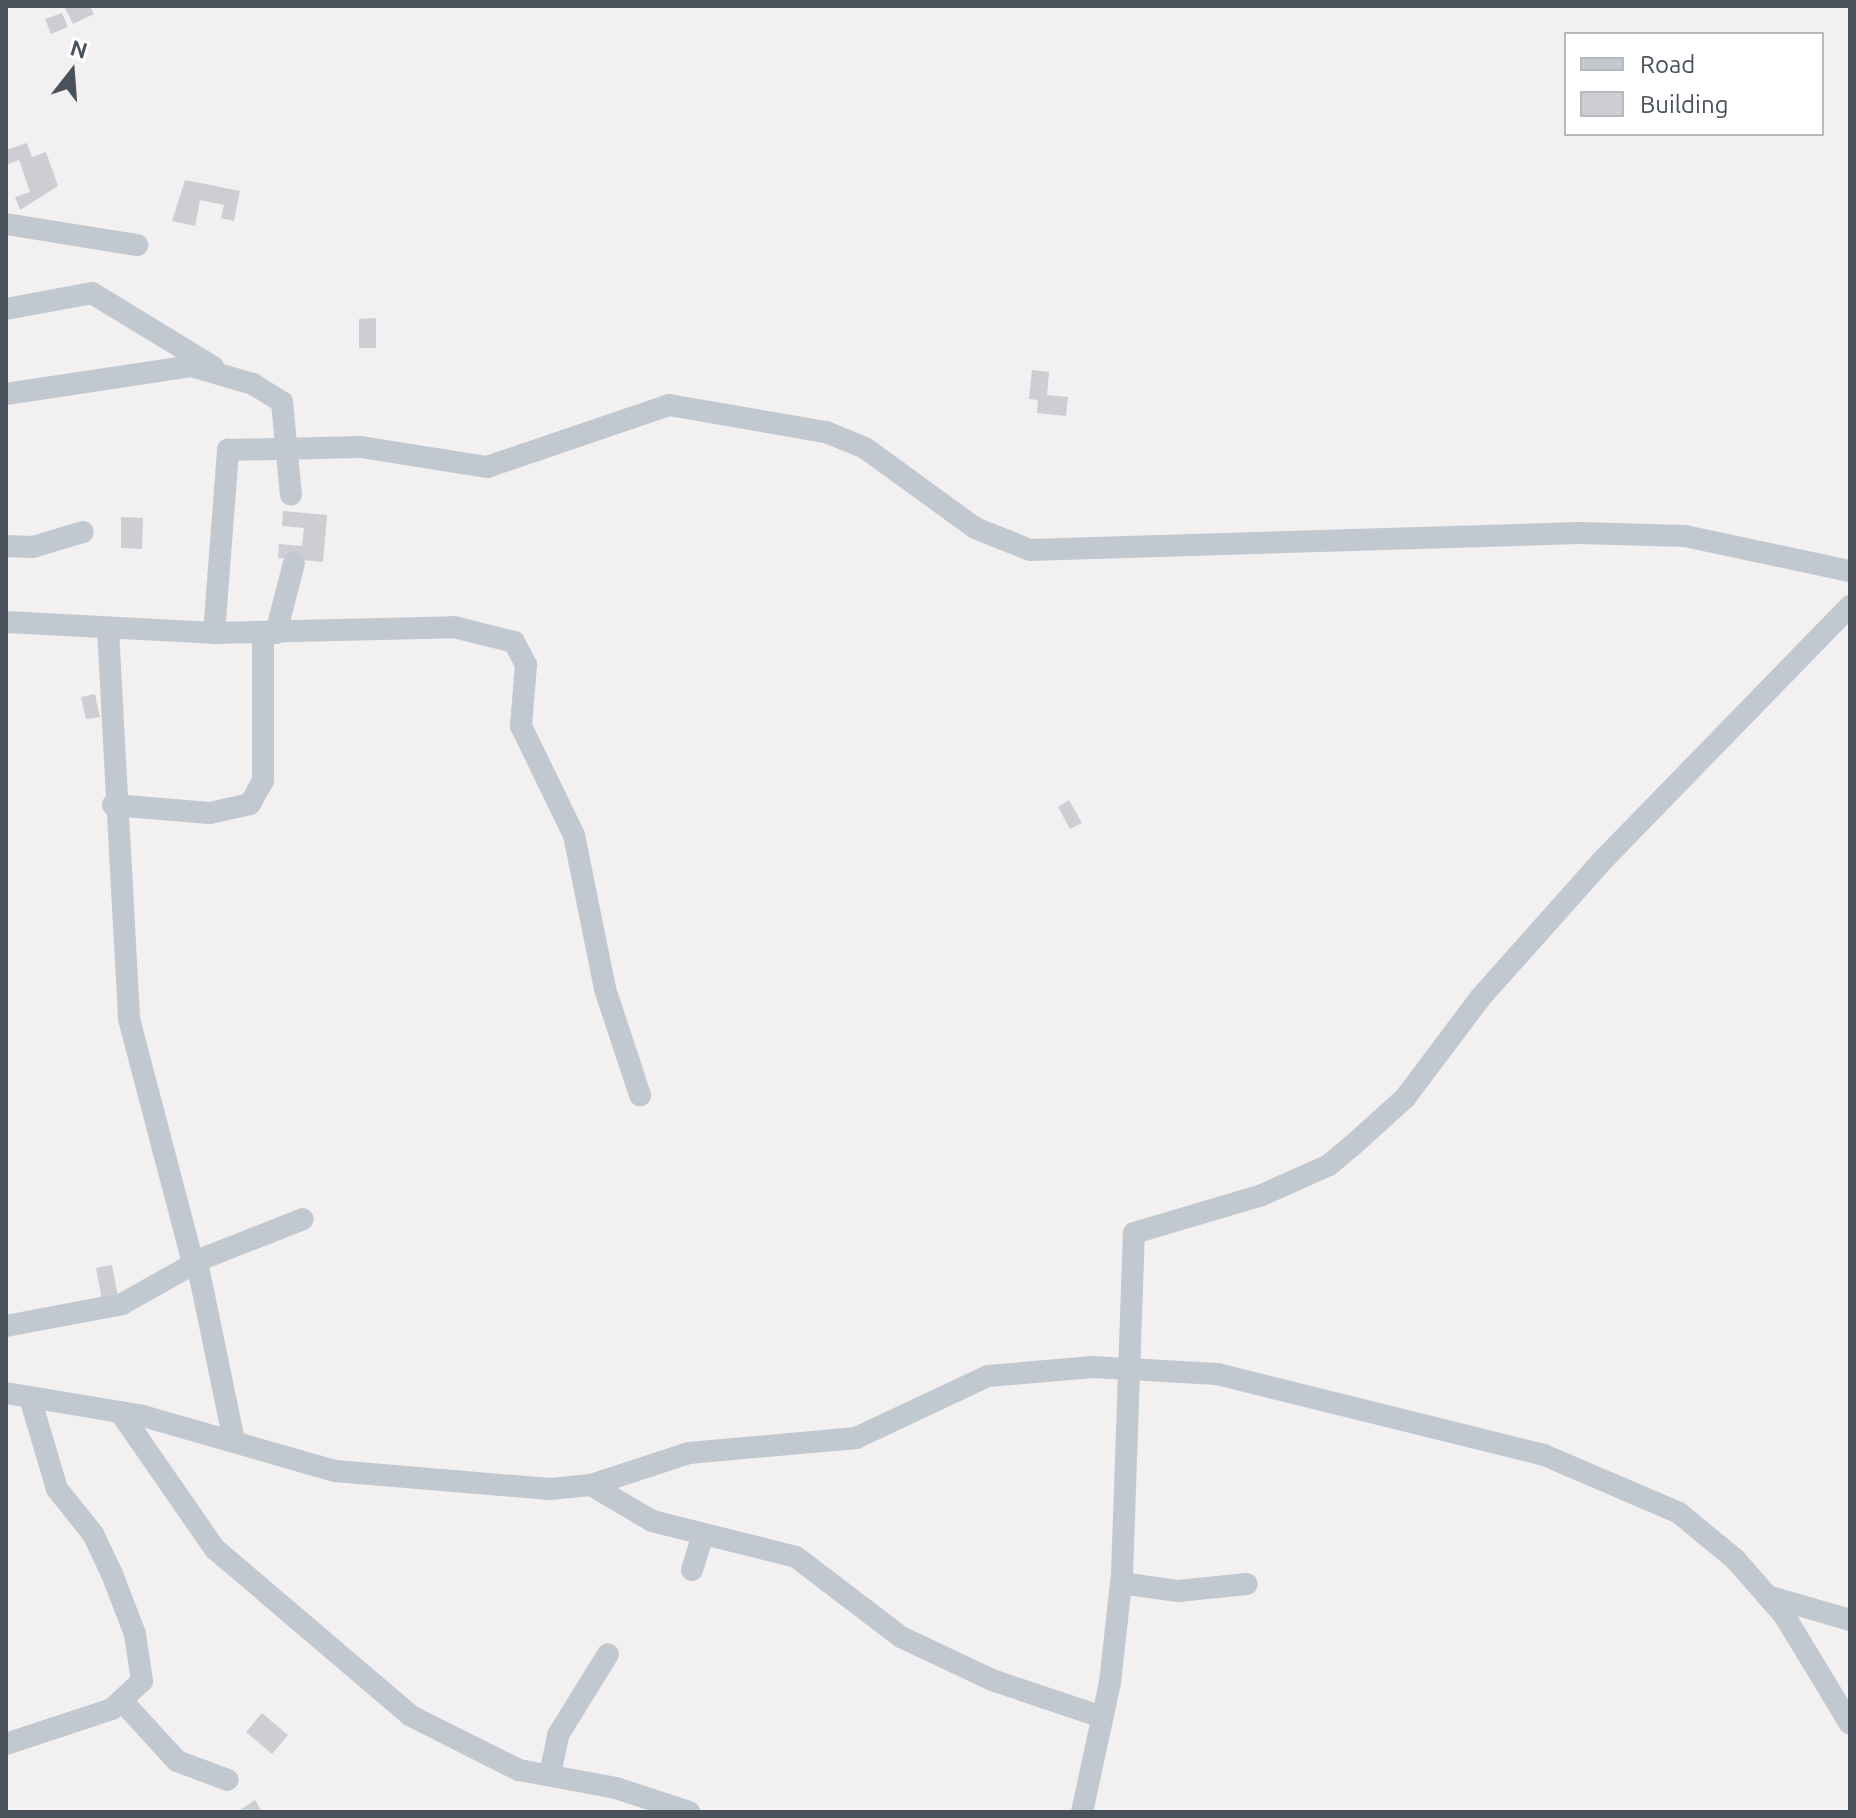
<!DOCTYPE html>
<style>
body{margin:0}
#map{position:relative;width:1856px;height:1818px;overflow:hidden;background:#f2f0f0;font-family:Ubuntu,sans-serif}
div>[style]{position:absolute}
.building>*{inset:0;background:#cdced4}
.street>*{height:22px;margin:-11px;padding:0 11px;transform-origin:11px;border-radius:11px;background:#c1c8d0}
span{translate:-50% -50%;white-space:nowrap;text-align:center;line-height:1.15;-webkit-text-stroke:6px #fff;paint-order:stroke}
.frame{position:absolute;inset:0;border:8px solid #49515b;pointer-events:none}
.legend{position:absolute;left:1564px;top:32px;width:260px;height:104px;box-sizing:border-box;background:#fff;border:2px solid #b6b9bd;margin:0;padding:10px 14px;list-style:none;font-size:24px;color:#49515b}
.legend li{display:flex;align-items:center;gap:16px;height:40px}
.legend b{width:40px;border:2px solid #b6b9bd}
.north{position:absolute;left:32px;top:32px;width:80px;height:80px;-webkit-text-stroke:6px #fff;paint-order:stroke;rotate:17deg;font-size:22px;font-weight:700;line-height:32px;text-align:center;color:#49515b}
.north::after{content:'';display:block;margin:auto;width:28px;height:36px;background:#49515b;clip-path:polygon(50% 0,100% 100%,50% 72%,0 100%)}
</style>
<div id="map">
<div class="building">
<div style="clip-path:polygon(64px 6px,90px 6px,94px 14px,73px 24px)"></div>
<div style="clip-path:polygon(62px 13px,68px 27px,51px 34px,45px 19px)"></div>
<div style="clip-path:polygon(27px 143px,32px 157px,46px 152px,58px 186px,20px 210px,15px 197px,30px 192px,19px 160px,6px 165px,6px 150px)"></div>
<div style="clip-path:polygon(185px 180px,240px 191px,234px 221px,221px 218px,224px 205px,200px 200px,195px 226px,172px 221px)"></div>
<div style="clip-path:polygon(376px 318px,376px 348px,359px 348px,359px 319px)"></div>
<div style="clip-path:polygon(1032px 370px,1049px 372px,1047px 395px,1068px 397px,1066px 416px,1037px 413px,1038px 400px,1029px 399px)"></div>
<div style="clip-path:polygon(283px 511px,327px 515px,323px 562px,278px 558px,279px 544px,302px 546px,304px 528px,282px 526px)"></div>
<div style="clip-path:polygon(121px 517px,143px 518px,142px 549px,121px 548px)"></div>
<div style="clip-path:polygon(95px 694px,100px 717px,86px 719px,81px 697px)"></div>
<div style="clip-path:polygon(1069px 800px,1082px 823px,1070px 829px,1058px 807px)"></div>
<div style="clip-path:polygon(112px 1265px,118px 1297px,102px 1300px,96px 1268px)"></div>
<div style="clip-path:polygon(262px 1713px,288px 1735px,272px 1754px,246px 1732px)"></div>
<div style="clip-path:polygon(255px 1800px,262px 1812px,237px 1812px)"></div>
</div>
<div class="street">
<div style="left:6px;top:224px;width:133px;rotate:9.1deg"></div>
<div style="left:6px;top:309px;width:87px;rotate:-10.5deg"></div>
<div style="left:92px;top:293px;width:142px;rotate:31.4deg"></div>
<div style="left:6px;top:394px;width:187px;rotate:-8.6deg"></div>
<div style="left:191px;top:366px;width:65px;rotate:16.2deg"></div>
<div style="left:253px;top:384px;width:34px;rotate:32deg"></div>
<div style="left:282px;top:402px;width:93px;rotate:84.5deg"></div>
<div style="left:6px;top:546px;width:27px;rotate:2deg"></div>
<div style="left:33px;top:547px;width:52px;rotate:-16.7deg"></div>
<div style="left:6px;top:622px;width:208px;rotate:3deg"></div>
<div style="left:214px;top:633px;width:240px;rotate:-1.4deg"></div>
<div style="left:454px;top:627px;width:62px;rotate:14deg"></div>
<div style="left:514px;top:642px;width:26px;rotate:62deg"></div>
<div style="left:526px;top:665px;width:61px;rotate:94.7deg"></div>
<div style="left:521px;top:726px;width:121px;rotate:64.1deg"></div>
<div style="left:574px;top:835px;width:157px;rotate:78.6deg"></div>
<div style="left:605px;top:989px;width:112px;rotate:71.7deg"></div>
<div style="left:108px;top:630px;width:390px;rotate:86.9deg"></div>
<div style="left:129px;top:1019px;width:252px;rotate:75.3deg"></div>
<div style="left:214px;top:633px;width:184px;rotate:-85.6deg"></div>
<div style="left:228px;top:450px;width:133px;rotate:-1.3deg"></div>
<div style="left:361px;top:447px;width:128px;rotate:9deg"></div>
<div style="left:487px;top:467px;width:192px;rotate:-18.8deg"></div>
<div style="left:669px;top:405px;width:159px;rotate:9.8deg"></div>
<div style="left:826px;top:432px;width:42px;rotate:22.3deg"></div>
<div style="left:865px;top:448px;width:136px;rotate:36deg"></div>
<div style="left:975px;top:528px;width:59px;rotate:21.8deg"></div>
<div style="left:1030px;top:550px;width:549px;rotate:-1.77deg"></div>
<div style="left:1579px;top:533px;width:106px;rotate:1.6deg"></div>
<div style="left:1685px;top:536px;width:169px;rotate:12deg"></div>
<div style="left:276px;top:633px;width:72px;rotate:-75.6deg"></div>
<div style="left:113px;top:805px;width:97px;rotate:4.7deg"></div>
<div style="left:210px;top:813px;width:41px;rotate:-12.7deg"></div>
<div style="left:250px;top:804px;width:26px;rotate:-61deg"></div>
<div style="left:263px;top:781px;width:148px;rotate:-90deg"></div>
<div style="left:197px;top:1262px;width:183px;rotate:78.3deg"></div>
<div style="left:6px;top:1326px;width:118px;rotate:-10.7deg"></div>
<div style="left:122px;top:1304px;width:94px;rotate:-29.3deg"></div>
<div style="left:204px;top:1258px;width:106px;rotate:-21.5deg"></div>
<div style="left:6px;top:1393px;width:139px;rotate:9.5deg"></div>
<div style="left:143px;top:1416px;width:200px;rotate:16deg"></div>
<div style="left:335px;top:1471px;width:216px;rotate:4.8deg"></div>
<div style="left:550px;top:1489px;width:41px;rotate:-5.6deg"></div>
<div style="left:591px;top:1485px;width:103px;rotate:-18.1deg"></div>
<div style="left:689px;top:1453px;width:168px;rotate:-5.1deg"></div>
<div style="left:856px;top:1438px;width:146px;rotate:-25.2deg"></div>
<div style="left:988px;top:1376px;width:105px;rotate:-4.9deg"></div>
<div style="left:1093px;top:1367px;width:124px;rotate:3.2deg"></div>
<div style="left:1217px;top:1374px;width:337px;rotate:13.9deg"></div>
<div style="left:1544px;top:1455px;width:147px;rotate:23.2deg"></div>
<div style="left:1679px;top:1513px;width:72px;rotate:39.4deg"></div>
<div style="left:1735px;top:1559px;width:74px;rotate:48.8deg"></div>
<div style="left:1784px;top:1615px;width:127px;rotate:58.8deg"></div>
<div style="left:120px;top:1412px;width:167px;rotate:55.3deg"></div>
<div style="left:215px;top:1549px;width:257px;rotate:40.4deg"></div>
<div style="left:411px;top:1716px;width:121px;rotate:26.6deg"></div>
<div style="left:519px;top:1770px;width:99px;rotate:10.5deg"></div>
<div style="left:616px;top:1788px;width:77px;rotate:18.2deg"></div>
<div style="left:591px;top:1485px;width:71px;rotate:30.5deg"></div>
<div style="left:652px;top:1521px;width:148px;rotate:14deg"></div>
<div style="left:796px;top:1557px;width:132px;rotate:37.3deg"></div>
<div style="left:901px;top:1637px;width:101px;rotate:25.3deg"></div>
<div style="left:992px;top:1680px;width:116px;rotate:18.6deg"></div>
<div style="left:692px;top:1570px;width:38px;rotate:-73deg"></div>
<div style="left:1121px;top:1583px;width:58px;rotate:8deg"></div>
<div style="left:1178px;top:1591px;width:69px;rotate:-5.8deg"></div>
<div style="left:1767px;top:1596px;width:86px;rotate:16.1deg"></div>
<div style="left:123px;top:1702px;width:80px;rotate:47.5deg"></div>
<div style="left:177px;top:1761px;width:54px;rotate:20.4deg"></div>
<div style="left:6px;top:1744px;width:112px;rotate:-18.3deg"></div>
<div style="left:112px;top:1709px;width:41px;rotate:-43deg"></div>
<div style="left:142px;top:1681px;width:48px;rotate:-98.5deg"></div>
<div style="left:135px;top:1634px;width:64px;rotate:-111deg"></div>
<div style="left:112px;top:1574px;width:44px;rotate:-115.4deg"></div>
<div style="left:93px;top:1534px;width:58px;rotate:-128.7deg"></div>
<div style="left:57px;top:1489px;width:92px;rotate:-106.5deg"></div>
<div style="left:550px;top:1774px;width:40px;rotate:-78deg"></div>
<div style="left:558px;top:1735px;width:95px;rotate:-58.3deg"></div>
<div style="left:1082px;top:1812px;width:132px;rotate:-77.8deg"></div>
<div style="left:1110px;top:1683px;width:110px;rotate:-83.7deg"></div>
<div style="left:1122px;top:1574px;width:341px;rotate:-88deg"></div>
<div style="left:1134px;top:1233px;width:134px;rotate:-16.5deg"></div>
<div style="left:1262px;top:1195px;width:73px;rotate:-24.1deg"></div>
<div style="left:1329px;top:1165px;width:30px;rotate:-40deg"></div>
<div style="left:1352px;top:1146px;width:72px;rotate:-42.2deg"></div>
<div style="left:1405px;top:1098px;width:125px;rotate:-53.1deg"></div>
<div style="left:1480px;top:998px;width:182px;rotate:-48.3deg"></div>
<div style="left:1601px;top:862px;width:357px;rotate:-45.8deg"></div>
</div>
<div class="frame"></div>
<ul class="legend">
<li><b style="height:10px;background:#c1c8d0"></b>Road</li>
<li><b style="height:22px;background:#cdced4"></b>Building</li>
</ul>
<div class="north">N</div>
</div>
